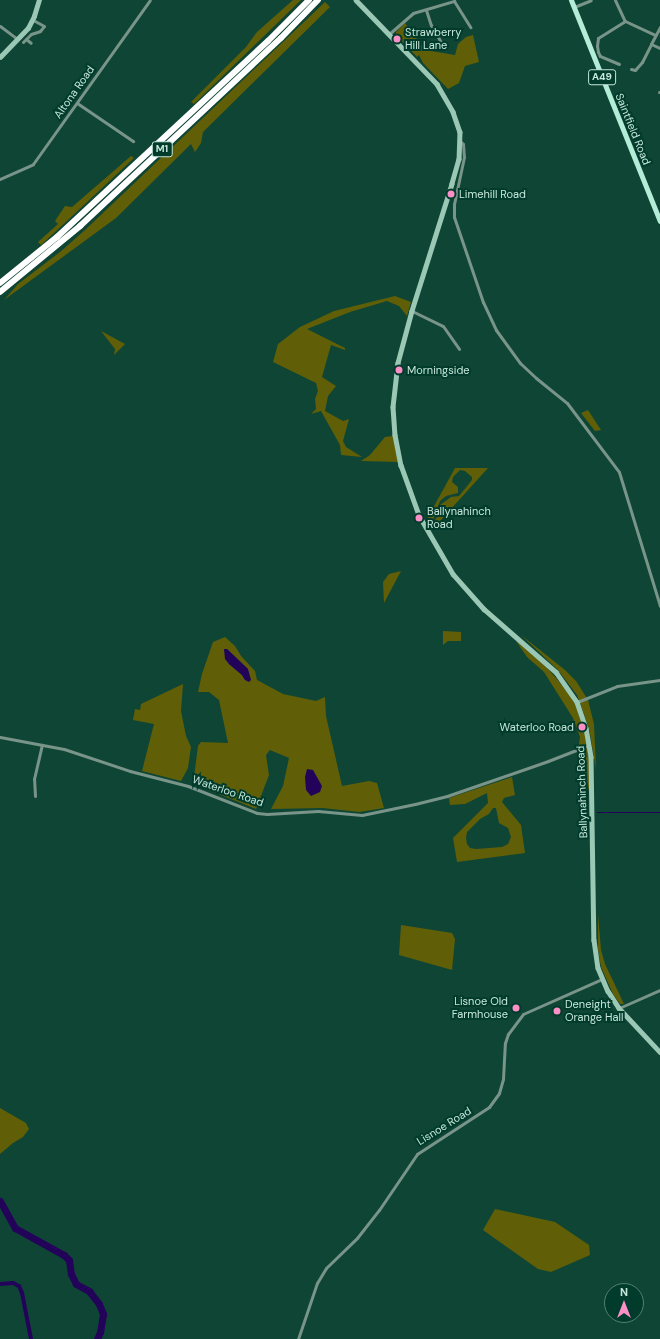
<!DOCTYPE html>
<style>
body{margin:0}
#map{position:relative;width:660px;height:1339px;overflow:hidden;background:#0f4535;font-family:"DM Sans",sans-serif}
div>[style]{position:absolute}
.green>*{inset:0;background:#605f07}
.water>*{inset:0;background:#230359}
.stream>*{height:1px;margin:-0.5px;padding:0 0.5px;transform-origin:0.5px;border-radius:0.5px;background:#230359}
.canal>*{height:4px;margin:-2px;padding:0 2px;transform-origin:2px;border-radius:2px;background:#230359}
.river>*{height:7px;margin:-3.5px;padding:0 3.5px;transform-origin:3.5px;border-radius:3.5px;background:#230359}
.street>*{height:3px;margin:-1.5px;padding:0 1.5px;transform-origin:1.5px;border-radius:1.5px;background:#799489}
.secondary>*{height:4.5px;margin:-2.25px;padding:0 2.25px;transform-origin:2.25px;border-radius:2.25px;background:#9bc7b5}
.primary>*{height:5px;margin:-2.5px;padding:0 2.5px;transform-origin:2.5px;border-radius:2.5px;background:#b4edd7}
.highway>*{height:6px;margin:-3px;padding:0 3px;transform-origin:3px;border-radius:3px;background:#fff}
.dots>*{width:11px;height:11px;translate:-50% -50%;box-sizing:border-box;border:2px solid #013b2b;border-radius:50%}
span{translate:-50% -50%;white-space:nowrap;text-align:center;line-height:1.15;-webkit-text-stroke:4px #013b2b;paint-order:stroke}
.shield-label span{padding:1px 3px;background:#013b2b;border:1px solid;border-radius:3px;-webkit-text-stroke-width:0}
.shield-label{font-size:10px;color:#c6e7da;font-weight:700}
.poi-label{font-size:11px;color:#c6e7da}
.left{translate:0 -50%;text-align:left}
.right{translate:-100% -50%;text-align:right}
.street-label{font-size:11px;color:#c6e7da}
.north{position:absolute;left:604px;top:1283px;width:40px;height:40px;box-sizing:border-box;background:#013b2b;border:1px solid #508071;border-radius:50%;rotate:0deg;font-size:11px;font-weight:700;line-height:16px;text-align:center;color:#c6e7da}
.north::after{content:'';display:block;margin:auto;width:14px;height:18px;background:#fb8fc6;clip-path:polygon(50% 0,100% 100%,50% 72%,0 100%)}
</style>
<div id="map">
<div class="green">
<div style="clip-path:polygon(293px 0,301px 0,194px 104px,191px 102px,246px 47px,257px 32px)"></div>
<div style="clip-path:polygon(325px 2px,330px 7px,203px 132px,201px 143px,195px 152px,191px 144px,116px 218px,4px 300px,18px 284px,60px 252px,85px 230px)"></div>
<div style="clip-path:polygon(405px 23px,425px 50px,455px 55px,458px 44px,466px 37px,473px 35px,479px 62px,465px 66px,459px 83px,448px 89px,423px 63px,419px 55px,417px 57px,396px 35px,396px 32px)"></div>
<div style="clip-path:polygon(131px 156px,134px 158px,68px 220px,41px 245px,38px 242px,58px 224px,55px 221px,65px 206px,72px 207px)"></div>
<div style="clip-path:polygon(395px 296px,411px 302px,407px 316px,399px 306px,387px 301px,350px 312px,307px 329px,345px 348px,345px 350px,331px 345px,322px 377px,336px 386px,328px 396px,325px 411px,343px 421px,349px 419px,343px 441px,346px 447px,362px 457px,341px 455px,340px 445px,321px 411px,311px 414px,316px 409px,315px 399px,318px 391px,316px 383px,273px 362px,278px 344px,300px 327px,334px 311px)"></div>
<div style="clip-path:polygon(101px 331px,125px 344px,114px 355px,115px 349px)"></div>
<div style="clip-path:polygon(588px 410px,601px 430px,595px 431px,581px 413px)"></div>
<div style="clip-path:polygon(393px 436px,398px 462px,361px 461px,370px 455px,385px 437px)"></div>
<div style="clip-path:polygon(455px 468px,488px 468px,431px 531px,430px 528px,437px 517px,440px 505px,451px 497px,459px 496px,472px 480px,472px 477px,465px 471px,460px 470px,453px 477px,452px 482px,458px 487px,458px 493px,446px 496px,440px 501px,433px 520px,430px 523px,428px 522px,427px 519px)"></div>
<div style="clip-path:polygon(401px 571px,384px 603px,383px 582px,389px 574px)"></div>
<div style="clip-path:polygon(443px 631px,461px 632px,461px 641px,448px 641px,443px 645px)"></div>
<div style="clip-path:polygon(521px 635px,565px 670px,576px 681px,588px 700px,594px 724px,596px 769px,589px 728px,577px 695px,558px 670px)"></div>
<div style="clip-path:polygon(evenodd,225px 637px,235px 646px,241px 656px,255px 671px,257px 680px,283px 694px,316px 701px,325px 697px,326px 716px,342px 786px,369px 781px,377px 783px,384px 808px,359px 812px,323px 808px,271px 809px,283px 786px,289px 758px,270px 750px,266px 755px,269px 775px,256px 809px,196px 785px,194px 777px,198px 746px,201px 742px,228px 743px,219px 700px,209px 692px,198px 692px,202px 674px,213px 642px,225px 637px,224px 649px,227px 649px,248px 669px,245px 680px,242px 675px,229px 664px,224px 649px)"></div>
<div style="clip-path:polygon(516px 641px,536px 656px,549px 670px,568px 692px,576px 706px,586px 735px,589px 758px,589px 791px,579px 745px,580px 737px,573px 718px,544px 672px,527px 657px)"></div>
<div style="clip-path:polygon(183px 684px,181px 711px,186px 736px,191px 747px,188px 768px,181px 781px,142px 771px,154px 724px,133px 720px,135px 709px,140px 710px,141px 704px)"></div>
<div style="clip-path:polygon(evenodd,512px 777px,515px 795px,504px 798px,502px 802px,521px 825px,525px 853px,457px 862px,453px 838px,488px 803px,487px 793px,465px 804px,450px 805px,449px 798px,512px 777px,493px 808px,496px 808px,499px 823px,508px 828px,511px 837px,508px 844px,502px 847px,476px 849px,470px 848px,467px 844px,466px 838px,467px 832px,480px 819px,489px 814px,493px 808px)"></div>
<div style="clip-path:polygon(598px 914px,601px 950px,605px 964px,624px 1004px,620px 1004px,613px 994px,601px 967px,598px 949px)"></div>
<div style="clip-path:polygon(401px 925px,452px 933px,455px 939px,452px 970px,399px 955px)"></div>
<div style="clip-path:polygon(0 1108px,26px 1123px,29px 1129px,23px 1137px,13px 1143px,0 1154px)"></div>
<div style="clip-path:polygon(495px 1209px,555px 1222px,589px 1245px,590px 1255px,551px 1272px,538px 1269px,483px 1230px)"></div>
</div>
<div class="water">
<div style="clip-path:polygon(224px 649px,227px 649px,248px 669px,251px 680px,249px 682px,245px 680px,242px 675px,229px 664px,225px 659px)"></div>
<div style="clip-path:polygon(307px 769px,313px 770px,322px 786px,320px 792px,311px 796px,306px 790px,305px 777px)"></div>
</div>
<div class="stream">
<div style="left:597px;top:812px;width:63px"></div>
</div>
<div class="canal">
<div style="left:0;top:1284px;width:13px;rotate:-4deg"></div>
<div style="left:13px;top:1283px;width:7px;rotate:27deg"></div>
<div style="left:19px;top:1286px;width:8px;rotate:67deg"></div>
<div style="left:22px;top:1293px;width:47px;rotate:78.9deg"></div>
</div>
<div class="river">
<div style="left:0;top:1201px;width:31px;rotate:61deg"></div>
<div style="left:15px;top:1228px;width:56px;rotate:28.9deg"></div>
<div style="left:64px;top:1255px;width:7px;rotate:45deg"></div>
<div style="left:69px;top:1260px;width:14px;rotate:82deg"></div>
<div style="left:71px;top:1274px;width:11px;rotate:63deg"></div>
<div style="left:76px;top:1284px;width:15px;rotate:28deg"></div>
<div style="left:89px;top:1291px;width:16px;rotate:52deg"></div>
<div style="left:99px;top:1304px;width:11px;rotate:68deg"></div>
<div style="left:103px;top:1314px;width:18px;rotate:99deg"></div>
<div style="left:100px;top:1332px;width:8px;rotate:113deg"></div>
</div>
<div class="street">
<div style="left:615px;top:0;width:23px;rotate:65deg"></div>
<div style="left:625px;top:21px;width:33px;rotate:25deg"></div>
<div style="left:574px;top:7px;width:18px;rotate:-22deg"></div>
<div style="left:426px;top:10px;width:16px;rotate:72deg"></div>
<div style="left:431px;top:25px;width:20px;rotate:60deg"></div>
<div style="left:0;top:26px;width:21px;rotate:37deg"></div>
<div style="left:660px;top:27px;width:19px;rotate:118deg"></div>
<div style="left:651px;top:44px;width:10px;rotate:24deg"></div>
<div style="left:389px;top:34px;width:32px;rotate:-41deg"></div>
<div style="left:413px;top:13px;width:43px;rotate:-16.3deg"></div>
<div style="left:454px;top:1px;width:31px;rotate:58deg"></div>
<div style="left:429px;top:35px;width:8px;rotate:-23deg"></div>
<div style="left:26px;top:39px;width:6px;rotate:39deg"></div>
<div style="left:23px;top:42px;width:11px;rotate:-45deg"></div>
<div style="left:31px;top:34px;width:9px;rotate:-18deg"></div>
<div style="left:40px;top:31px;width:6px;rotate:-51deg"></div>
<div style="left:44px;top:26px;width:13px;rotate:-151deg"></div>
<div style="left:619px;top:64px;width:21px;rotate:-157deg"></div>
<div style="left:600px;top:56px;width:4px;rotate:-117deg"></div>
<div style="left:598px;top:52px;width:6px;rotate:-99deg"></div>
<div style="left:597px;top:46px;width:8px;rotate:-83deg"></div>
<div style="left:598px;top:38px;width:32px;rotate:-32deg"></div>
<div style="left:631px;top:69px;width:4px;rotate:14deg"></div>
<div style="left:635px;top:70px;width:11px;rotate:-49deg"></div>
<div style="left:642px;top:62px;width:20px;rotate:-63deg"></div>
<div style="left:659px;top:92px;width:1px"></div>
<div style="left:77px;top:103px;width:68px;rotate:34.2deg"></div>
<div style="left:460px;top:141px;width:4px;rotate:45deg"></div>
<div style="left:463px;top:144px;width:13px;rotate:86deg"></div>
<div style="left:464px;top:157px;width:48px;rotate:102deg"></div>
<div style="left:454px;top:204px;width:13px;rotate:90deg"></div>
<div style="left:454px;top:217px;width:90px;rotate:71.2deg"></div>
<div style="left:483px;top:302px;width:31px;rotate:65deg"></div>
<div style="left:496px;top:330px;width:41px;rotate:54deg"></div>
<div style="left:520px;top:363px;width:22px;rotate:43deg"></div>
<div style="left:536px;top:378px;width:40px;rotate:39deg"></div>
<div style="left:567px;top:403px;width:86px;rotate:53deg"></div>
<div style="left:619px;top:472px;width:140px;rotate:73deg"></div>
<div style="left:0;top:179px;width:36px;rotate:-24deg"></div>
<div style="left:33px;top:164px;width:201px;rotate:-54.5deg"></div>
<div style="left:412px;top:311px;width:34px;rotate:26deg"></div>
<div style="left:443px;top:326px;width:28px;rotate:55deg"></div>
<div style="left:577px;top:702px;width:43px;rotate:-21.8deg"></div>
<div style="left:617px;top:686px;width:43px;rotate:-7.9deg"></div>
<div style="left:0;top:737px;width:65px;rotate:10.6deg"></div>
<div style="left:64px;top:749px;width:70px;rotate:18.4deg"></div>
<div style="left:130px;top:771px;width:60px;rotate:14.5deg"></div>
<div style="left:188px;top:786px;width:74px;rotate:21.4deg"></div>
<div style="left:257px;top:813px;width:10px;rotate:6deg"></div>
<div style="left:267px;top:814px;width:51px;rotate:-3.4deg"></div>
<div style="left:318px;top:811px;width:44px;rotate:5.2deg"></div>
<div style="left:362px;top:815px;width:54px;rotate:-11.7deg"></div>
<div style="left:415px;top:804px;width:33px;rotate:-14deg"></div>
<div style="left:447px;top:796px;width:107px;rotate:-19.1deg"></div>
<div style="left:548px;top:761px;width:44px;rotate:-21.3deg"></div>
<div style="left:35px;top:796px;width:17px;rotate:-93deg"></div>
<div style="left:34px;top:779px;width:35px;rotate:-77deg"></div>
<div style="left:619px;top:1008px;width:45px;rotate:-23.7deg"></div>
<div style="left:298px;top:1339px;width:59px;rotate:-71.3deg"></div>
<div style="left:317px;top:1283px;width:17px;rotate:-59deg"></div>
<div style="left:326px;top:1268px;width:43px;rotate:-44.1deg"></div>
<div style="left:357px;top:1238px;width:36px;rotate:-52deg"></div>
<div style="left:379px;top:1210px;width:68px;rotate:-55.8deg"></div>
<div style="left:417px;top:1154px;width:86px;rotate:-33.1deg"></div>
<div style="left:489px;top:1107px;width:17px;rotate:-54deg"></div>
<div style="left:499px;top:1093px;width:15px;rotate:-74deg"></div>
<div style="left:503px;top:1079px;width:36px;rotate:-87deg"></div>
<div style="left:505px;top:1043px;width:9px;rotate:-72deg"></div>
<div style="left:508px;top:1034px;width:25px;rotate:-53deg"></div>
<div style="left:523px;top:1014px;width:86px;rotate:-23.9deg"></div>
</div>
<div class="secondary">
<div style="left:356px;top:0;width:117px;rotate:46deg"></div>
<div style="left:437px;top:84px;width:32px;rotate:60deg"></div>
<div style="left:453px;top:112px;width:21px;rotate:71deg"></div>
<div style="left:460px;top:132px;width:27px;rotate:92deg"></div>
<div style="left:459px;top:159px;width:26px;rotate:106deg"></div>
<div style="left:452px;top:184px;width:133px;rotate:107.5deg"></div>
<div style="left:412px;top:311px;width:54px;rotate:105.1deg"></div>
<div style="left:398px;top:363px;width:44px;rotate:96.5deg"></div>
<div style="left:393px;top:407px;width:28px;rotate:86deg"></div>
<div style="left:395px;top:435px;width:31px;rotate:79deg"></div>
<div style="left:401px;top:465px;width:53px;rotate:70.2deg"></div>
<div style="left:419px;top:515px;width:68px;rotate:60deg"></div>
<div style="left:453px;top:574px;width:47px;rotate:48.5deg"></div>
<div style="left:484px;top:609px;width:96px;rotate:41.2deg"></div>
<div style="left:556px;top:672px;width:37px;rotate:55deg"></div>
<div style="left:577px;top:702px;width:28px;rotate:71deg"></div>
<div style="left:586px;top:728px;width:29px;rotate:80deg"></div>
<div style="left:591px;top:757px;width:183px;rotate:89.1deg"></div>
<div style="left:594px;top:940px;width:28px;rotate:82deg"></div>
<div style="left:598px;top:968px;width:25px;rotate:67deg"></div>
<div style="left:608px;top:991px;width:20px;rotate:57deg"></div>
<div style="left:619px;top:1008px;width:60px;rotate:47deg"></div>
<div style="left:0;top:57px;width:40px;rotate:-46deg"></div>
<div style="left:28px;top:28px;width:13px;rotate:-63deg"></div>
<div style="left:34px;top:16px;width:17px;rotate:-73deg"></div>
</div>
<div class="primary">
<div style="left:571px;top:0;width:238px;rotate:68.1deg"></div>
</div>
<div class="highway">
<div style="left:0;top:283px;width:73px;rotate:-38.9deg"></div>
<div style="left:57px;top:237px;width:288px;rotate:-42.9deg"></div>
<div style="left:268px;top:41px;width:58px;rotate:-45deg"></div>
<div style="left:0;top:292px;width:104px;rotate:-39.5deg"></div>
<div style="left:80px;top:226px;width:275px;rotate:-43.1deg"></div>
<div style="left:281px;top:38px;width:53px;rotate:-45.8deg"></div>
</div>
<div class="dots">
<div style="left:397px;top:39px;background:#fb8fc6"></div>
<div style="left:451px;top:194px;background:#fb8fc6"></div>
<div style="left:399px;top:370px;background:#fb8fc6"></div>
<div style="left:419px;top:518px;background:#fb8fc6"></div>
<div style="left:582px;top:727px;background:#fb8fc6"></div>
<div style="left:516px;top:1008px;background:#fb8fc6"></div>
<div style="left:557px;top:1011px;background:#fb8fc6"></div>
</div>
<div class="shield-label">
<span style="left:602px;top:77px">A49</span>
<span style="left:162px;top:149px">M1</span>
</div>
<div class="poi-label">
<span class="left" style="left:405px;top:39px">Strawberry<br>Hill Lane</span>
<span class="left" style="left:459px;top:194px">Limehill Road</span>
<span class="left" style="left:407px;top:370px">Morningside</span>
<span class="left" style="left:427px;top:518px">Ballynahinch<br>Road</span>
<span class="right" style="left:574px;top:727px">Waterloo Road</span>
<span class="right" style="left:508px;top:1008px">Lisnoe Old<br>Farmhouse</span>
<span class="left" style="left:565px;top:1011px">Deneight<br>Orange Hall</span>
</div>
<div class="street-label">
<span style="left:74px;top:92px;rotate:-55deg">Altona Road</span>
<span style="left:633px;top:129px;rotate:68deg">Saintfield Road</span>
<span style="left:228px;top:791px;rotate:19deg">Waterloo Road</span>
<span style="left:582px;top:792px;rotate:-92deg">Ballynahinch Road</span>
<span style="left:444px;top:1126px;rotate:-32deg">Lisnoe Road</span>
</div>
<div class="north">N</div>
</div>
